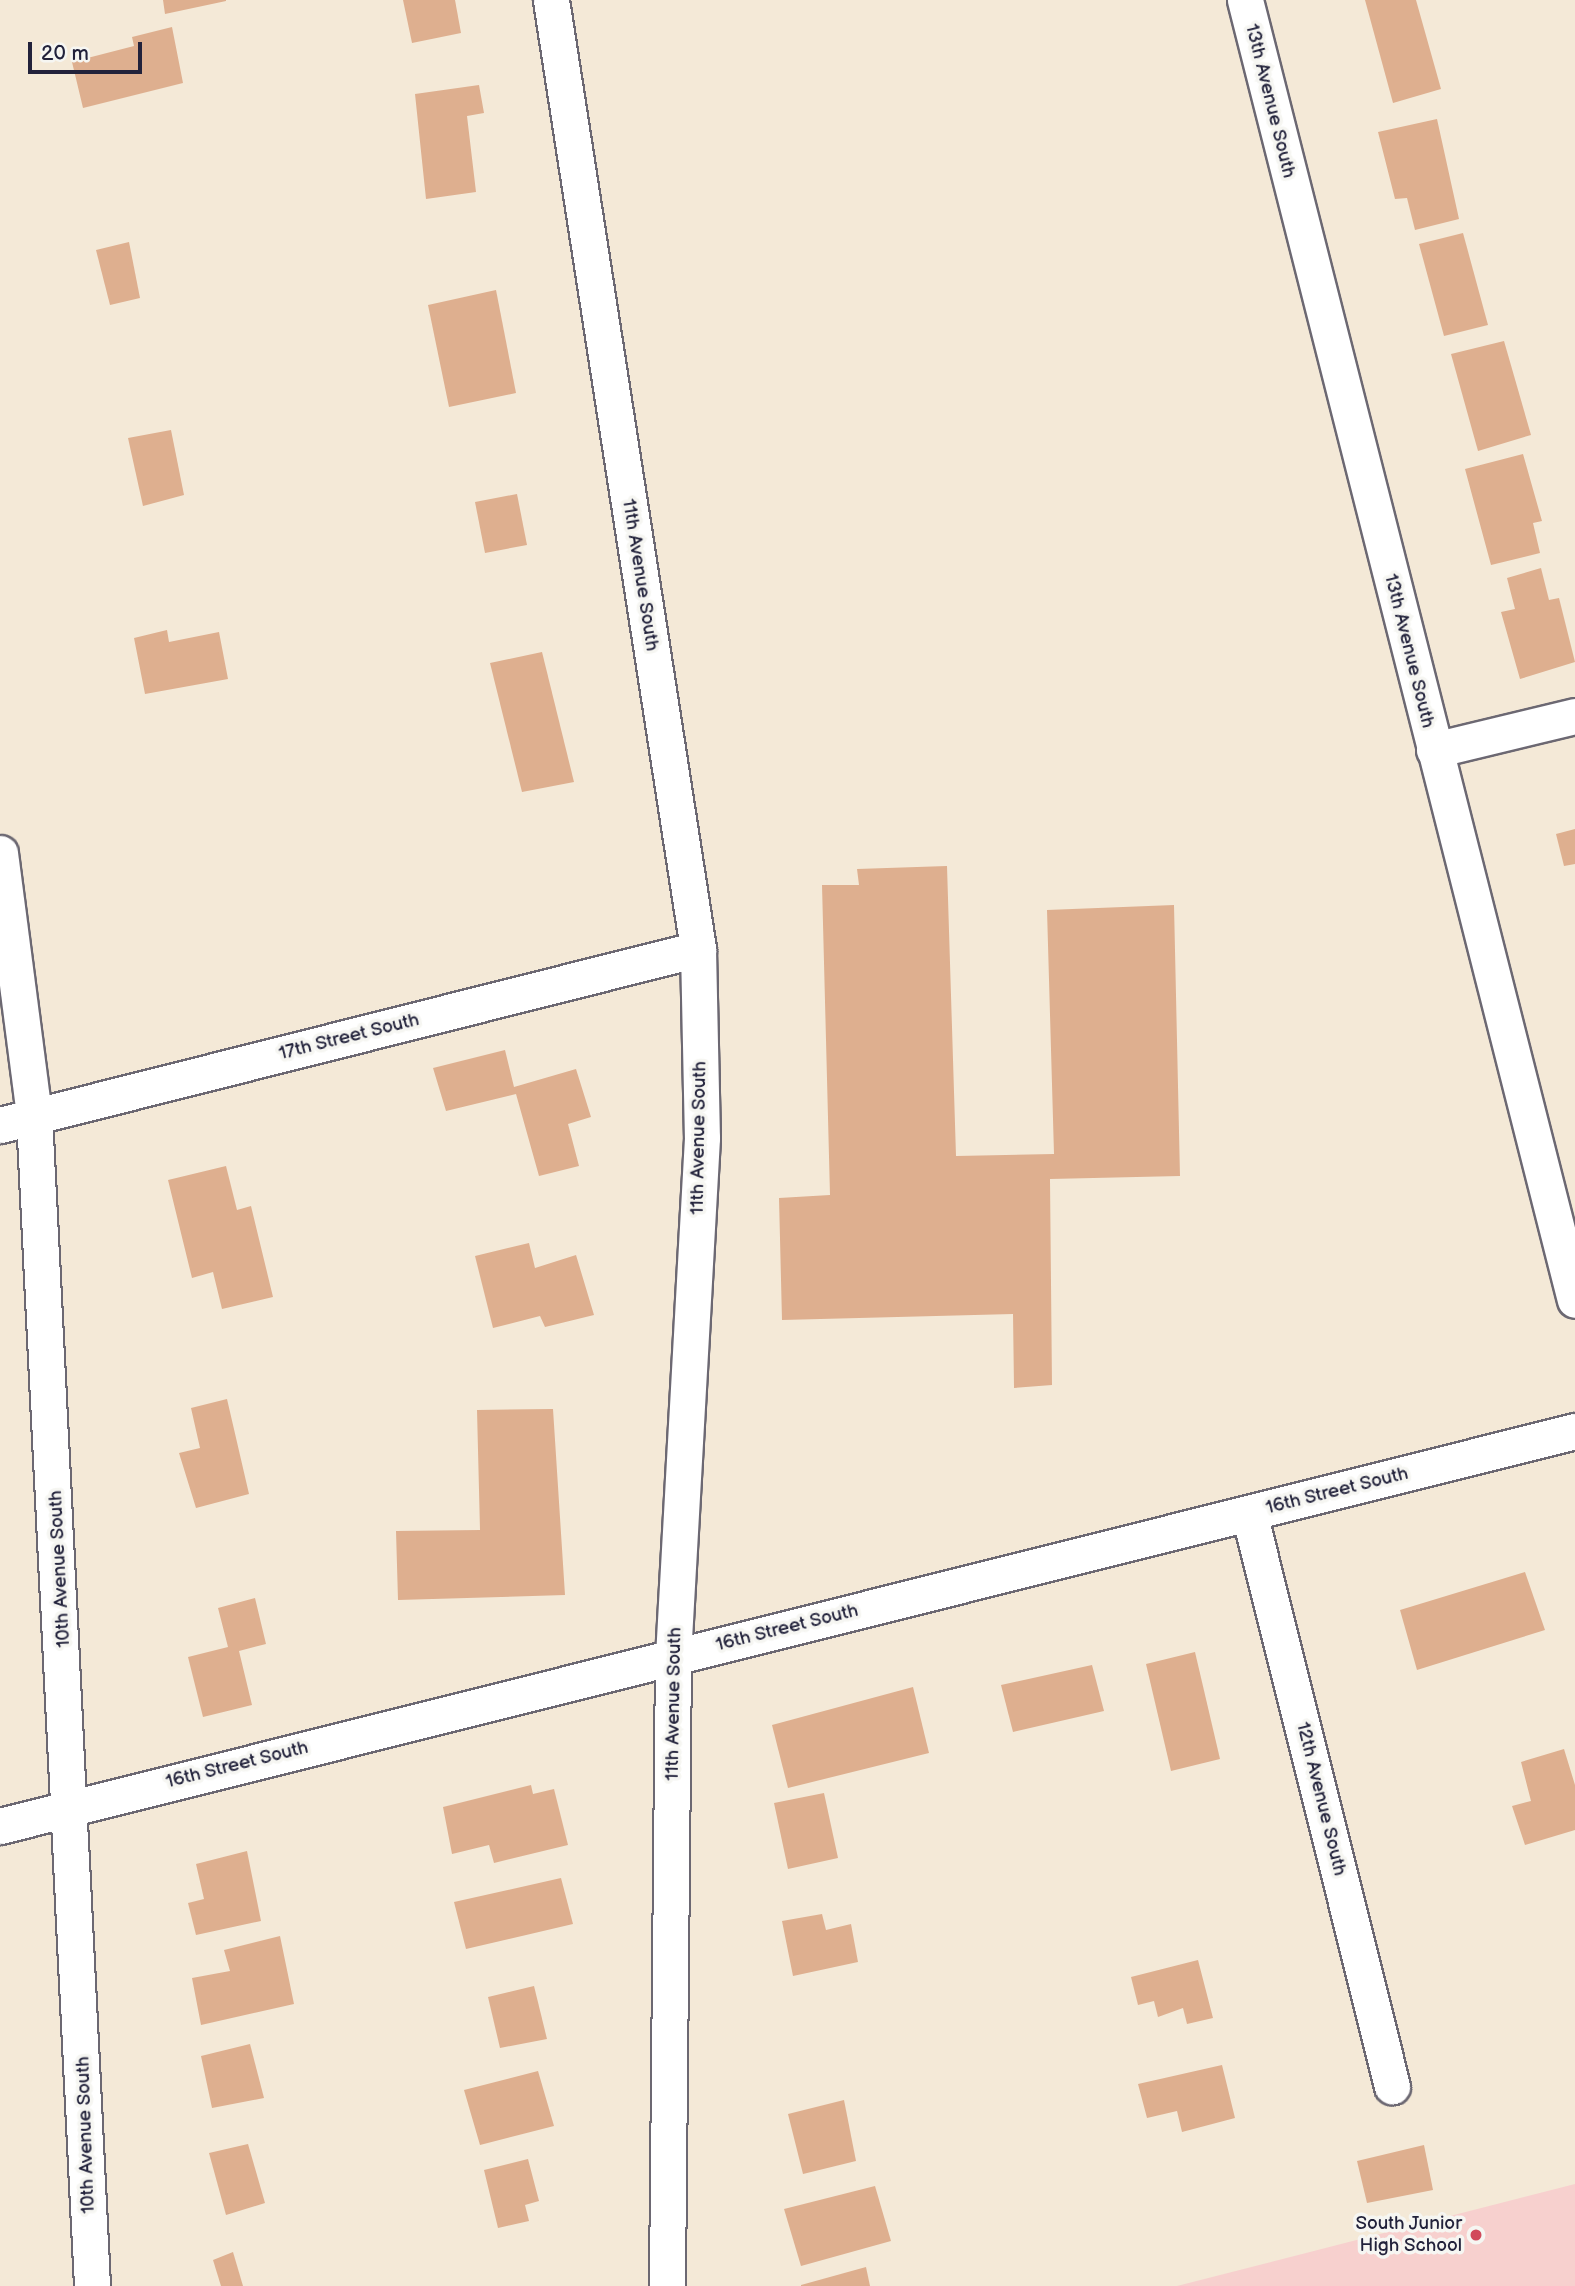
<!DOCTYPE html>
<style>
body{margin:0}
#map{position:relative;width:1575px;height:2286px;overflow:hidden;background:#f4e9d7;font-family:"Balsamiq Sans",sans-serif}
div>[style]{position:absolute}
.built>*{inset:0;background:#f7d0ce}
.building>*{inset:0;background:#deaf8f}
.roads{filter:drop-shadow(2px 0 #6c6872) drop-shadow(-2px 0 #6c6872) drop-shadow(0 2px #6c6872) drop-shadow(0 -2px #6c6872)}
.street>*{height:35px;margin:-17.5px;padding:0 17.5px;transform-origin:17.5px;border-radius:17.5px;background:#fff}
.dots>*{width:19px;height:19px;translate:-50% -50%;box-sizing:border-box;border:4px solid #f6f6f2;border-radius:50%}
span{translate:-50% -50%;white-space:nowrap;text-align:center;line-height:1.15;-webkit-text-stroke:7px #f6f6f2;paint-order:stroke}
.street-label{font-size:19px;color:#22223b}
.poi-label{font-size:19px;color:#22223b}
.right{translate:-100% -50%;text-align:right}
.scale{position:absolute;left:28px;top:42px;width:114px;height:32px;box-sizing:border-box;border:4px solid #22223b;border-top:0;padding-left:9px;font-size:21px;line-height:24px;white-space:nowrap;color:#22223b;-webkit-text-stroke:5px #f6f6f2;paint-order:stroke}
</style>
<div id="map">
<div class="built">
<div style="clip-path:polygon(1575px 2184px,1575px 2286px,1177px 2286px)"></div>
</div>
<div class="building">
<div style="clip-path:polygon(163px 0,226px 0,226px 1px,165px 14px)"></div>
<div style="clip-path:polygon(403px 0,455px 0,461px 33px,412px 43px)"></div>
<div style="clip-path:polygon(1365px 0,1416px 0,1441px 89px,1393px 103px)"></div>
<div style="clip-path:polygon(172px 27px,183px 83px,83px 108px,72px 62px,134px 46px,132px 37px)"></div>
<div style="clip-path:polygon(479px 85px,484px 113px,467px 116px,476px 192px,426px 199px,415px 94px)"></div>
<div style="clip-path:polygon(1437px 119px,1459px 219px,1415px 230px,1407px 198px,1395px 199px,1378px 132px)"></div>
<div style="clip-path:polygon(1463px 233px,1488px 325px,1444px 336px,1419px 244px)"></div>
<div style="clip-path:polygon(129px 242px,140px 298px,110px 305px,96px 250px)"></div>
<div style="clip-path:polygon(496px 290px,516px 393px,449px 407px,428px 305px)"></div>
<div style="clip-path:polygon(1504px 341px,1531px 435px,1478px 451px,1451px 354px)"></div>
<div style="clip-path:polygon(171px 430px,184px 495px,143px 506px,128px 438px)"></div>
<div style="clip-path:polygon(1523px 454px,1542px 521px,1533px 523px,1540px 553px,1491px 565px,1465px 469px)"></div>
<div style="clip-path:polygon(517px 494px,527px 545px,485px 553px,475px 502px)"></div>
<div style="clip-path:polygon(1541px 568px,1549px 600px,1559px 598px,1575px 662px,1520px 679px,1501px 612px,1515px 609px,1507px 578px)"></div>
<div style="clip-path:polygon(167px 630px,169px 642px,219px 632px,228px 679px,145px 694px,134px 638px)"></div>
<div style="clip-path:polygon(542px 652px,574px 782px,522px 792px,490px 663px)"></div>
<div style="clip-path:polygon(1575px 829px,1575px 864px,1564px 866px,1556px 834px)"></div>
<div style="clip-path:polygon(947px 866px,956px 1156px,1054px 1154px,1047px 910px,1174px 905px,1180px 1176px,1050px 1179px,1052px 1385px,1014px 1388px,1013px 1314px,782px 1320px,779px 1198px,830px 1195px,822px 885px,859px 885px,857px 869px)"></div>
<div style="clip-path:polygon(505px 1050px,514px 1087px,576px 1069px,591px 1117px,568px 1124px,579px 1166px,539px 1176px,516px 1094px,446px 1111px,433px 1068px)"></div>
<div style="clip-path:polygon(226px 1166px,237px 1210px,251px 1206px,273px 1297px,222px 1309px,213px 1272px,192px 1278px,168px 1180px)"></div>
<div style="clip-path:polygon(529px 1243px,535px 1268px,576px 1255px,594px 1315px,545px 1327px,540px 1316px,493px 1328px,475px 1256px)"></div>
<div style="clip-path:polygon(227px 1399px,249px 1494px,196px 1508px,179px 1453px,200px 1448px,191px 1408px)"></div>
<div style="clip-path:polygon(553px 1409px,565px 1595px,398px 1600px,396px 1531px,480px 1530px,477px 1410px)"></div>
<div style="clip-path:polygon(1525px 1572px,1545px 1630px,1417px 1670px,1400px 1610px)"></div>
<div style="clip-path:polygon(255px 1598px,266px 1644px,239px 1651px,252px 1705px,203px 1717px,188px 1657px,228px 1647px,218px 1608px)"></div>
<div style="clip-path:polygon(1195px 1652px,1220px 1759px,1171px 1771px,1146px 1664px)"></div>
<div style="clip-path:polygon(1092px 1665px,1104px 1711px,1013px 1732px,1001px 1685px)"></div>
<div style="clip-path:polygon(913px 1687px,929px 1753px,788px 1788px,772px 1725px)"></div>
<div style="clip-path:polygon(1564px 1749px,1575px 1785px,1575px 1830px,1525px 1845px,1512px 1806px,1531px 1801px,1521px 1762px)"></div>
<div style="clip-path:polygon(531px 1785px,533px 1794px,554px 1789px,568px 1845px,494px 1863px,489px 1845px,452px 1854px,443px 1807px)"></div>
<div style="clip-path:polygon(824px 1793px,838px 1858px,788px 1869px,774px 1803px)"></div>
<div style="clip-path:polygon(247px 1851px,261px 1921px,196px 1935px,188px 1903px,204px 1899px,196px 1864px)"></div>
<div style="clip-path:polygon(561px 1878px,573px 1924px,466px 1949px,454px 1902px)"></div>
<div style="clip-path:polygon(822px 1914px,826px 1930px,851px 1924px,858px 1962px,793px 1976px,782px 1921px)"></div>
<div style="clip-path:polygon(280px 1936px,294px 2004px,201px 2025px,192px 1978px,230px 1971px,224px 1950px)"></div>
<div style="clip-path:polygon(1198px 1960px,1213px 2018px,1187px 2024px,1183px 2008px,1158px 2017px,1154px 2001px,1138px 2005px,1131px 1977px)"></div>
<div style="clip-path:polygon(534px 1986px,547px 2039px,500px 2048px,488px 1997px)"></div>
<div style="clip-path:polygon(250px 2044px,264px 2098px,212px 2108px,201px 2056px)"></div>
<div style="clip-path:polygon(1222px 2065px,1235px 2118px,1182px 2132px,1177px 2111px,1147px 2118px,1138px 2084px)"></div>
<div style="clip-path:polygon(538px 2071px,554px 2126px,480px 2145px,464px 2090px)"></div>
<div style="clip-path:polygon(844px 2100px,856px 2161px,803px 2174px,788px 2114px)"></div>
<div style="clip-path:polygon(248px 2144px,265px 2203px,226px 2215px,209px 2153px)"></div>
<div style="clip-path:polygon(1424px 2145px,1433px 2190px,1367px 2203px,1357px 2161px)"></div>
<div style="clip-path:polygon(528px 2159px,539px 2201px,525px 2205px,529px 2221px,498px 2228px,484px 2170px)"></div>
<div style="clip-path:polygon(875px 2186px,891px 2241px,801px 2266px,784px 2209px)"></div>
<div style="clip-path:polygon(233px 2252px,243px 2286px,221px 2286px,213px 2260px)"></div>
<div style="clip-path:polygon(866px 2267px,870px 2286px,801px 2286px,801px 2285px)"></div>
</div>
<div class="roads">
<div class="street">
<div style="left:551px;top:0;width:960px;rotate:81.19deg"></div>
<div style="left:698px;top:949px;width:189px;rotate:88.8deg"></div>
<div style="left:702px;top:1138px;width:519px;rotate:93.2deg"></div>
<div style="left:673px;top:1656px;width:630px;rotate:90.55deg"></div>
<div style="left:1245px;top:0;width:1341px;rotate:75.76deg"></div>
<div style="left:1434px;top:750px;width:145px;rotate:-13.6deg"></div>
<div style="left:0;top:853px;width:265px;rotate:82.6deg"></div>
<div style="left:34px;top:1116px;width:1171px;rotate:87.16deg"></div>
<div style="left:0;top:1125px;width:720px;rotate:-14.15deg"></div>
<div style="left:1249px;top:1513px;width:591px;rotate:75.99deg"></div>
<div style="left:0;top:1826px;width:1624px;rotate:-14.08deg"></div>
</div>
</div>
<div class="dots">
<div style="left:1476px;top:2235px;background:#d1495b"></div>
</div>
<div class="street-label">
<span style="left:1270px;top:101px;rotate:76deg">13th Avenue South</span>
<span style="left:640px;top:575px;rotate:81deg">11th Avenue South</span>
<span style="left:1409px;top:651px;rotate:76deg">13th Avenue South</span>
<span style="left:349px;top:1037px;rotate:-14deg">17th Street South</span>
<span style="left:699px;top:1138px;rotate:-89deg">11th Avenue South</span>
<span style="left:1337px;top:1491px;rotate:-14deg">16th Street South</span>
<span style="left:60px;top:1569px;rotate:-93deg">10th Avenue South</span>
<span style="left:787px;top:1628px;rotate:-14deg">16th Street South</span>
<span style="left:674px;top:1704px;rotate:-89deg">11th Avenue South</span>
<span style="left:237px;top:1765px;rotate:-14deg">16th Street South</span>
<span style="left:1321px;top:1799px;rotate:76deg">12th Avenue South</span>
<span style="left:86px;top:2135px;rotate:-92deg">10th Avenue South</span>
</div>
<div class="poi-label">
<span class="right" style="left:1462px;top:2235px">South Junior<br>High School</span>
</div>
<div class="scale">20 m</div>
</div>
